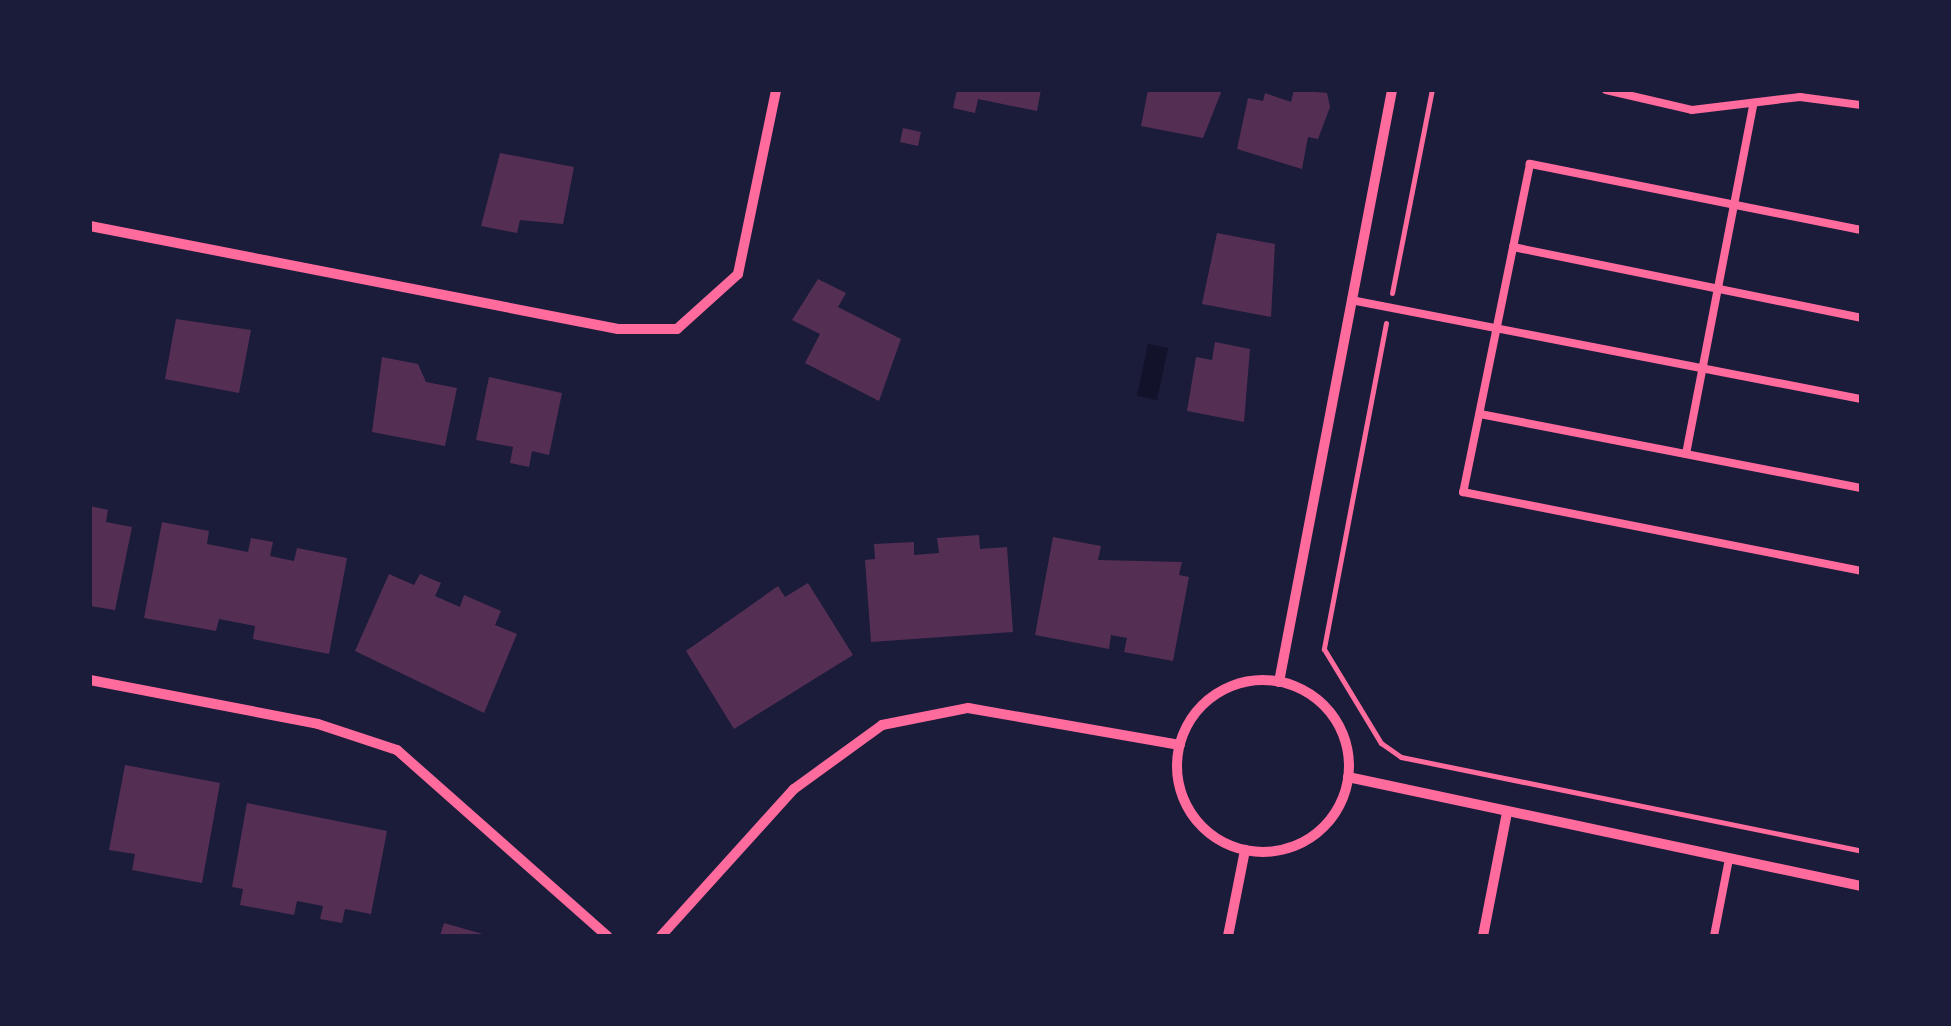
<!DOCTYPE html>
<style>
body{margin:0}
#map{position:relative;width:1951px;height:1026px;overflow:hidden;background:#1b1b3a;font-family:Raleway,sans-serif}
div>[style]{position:absolute}
.water>*{inset:0;background:#12122b}
.building>*{inset:0;background:#542f53}
.path>*{height:5px;margin:-2.5px;padding:0 2.5px;transform-origin:2.5px;border-radius:2.5px;background:#ff6b9d}
.service>*{height:8px;margin:-4px;padding:0 4px;transform-origin:4px;border-radius:4px;background:#ff6b9d}
.minor>*{height:10px;margin:-5px;padding:0 5px;transform-origin:5px;border-radius:5px;background:#ff6b9d}
.minor>.ring{margin:-5px;padding:0;box-sizing:content-box;background:none;border:10px solid #ff6b9d;border-radius:50%}
span{translate:-50% -50%;white-space:nowrap;text-align:center;line-height:1.15;-webkit-text-stroke:9px #1b1b3a;paint-order:stroke}
.frame{position:absolute;inset:0;border:92px solid #1b1b3a;pointer-events:none}
</style>
<div id="map">
<div class="water">
<div style="clip-path:polygon(1148px 344px,1168px 348px,1157px 400px,1137px 396px)"></div>
</div>
<div class="building">
<div style="clip-path:polygon(957px 90px,1041px 90px,1037px 111px,978px 99px,975px 113px,953px 108px)"></div>
<div style="clip-path:polygon(1148px 90px,1222px 90px,1203px 138px,1141px 126px)"></div>
<div style="clip-path:polygon(1294px 90px,1327px 93px,1330px 107px,1318px 139px,1308px 137px,1302px 169px,1237px 149px,1248px 98px,1263px 101px,1265px 93px,1291px 102px)"></div>
<div style="clip-path:polygon(903px 128px,921px 132px,918px 146px,900px 142px)"></div>
<div style="clip-path:polygon(500px 153px,574px 167px,563px 224px,520px 220px,517px 233px,481px 226px)"></div>
<div style="clip-path:polygon(1217px 233px,1275px 244px,1271px 317px,1202px 304px)"></div>
<div style="clip-path:polygon(818px 279px,846px 293px,838px 307px,901px 339px,879px 401px,805px 363px,820px 334px,792px 320px)"></div>
<div style="clip-path:polygon(176px 319px,251px 330px,239px 393px,165px 379px)"></div>
<div style="clip-path:polygon(1215px 342px,1250px 349px,1244px 422px,1187px 411px,1196px 357px,1212px 360px)"></div>
<div style="clip-path:polygon(382px 357px,418px 364px,426px 382px,457px 388px,445px 446px,372px 432px)"></div>
<div style="clip-path:polygon(489px 377px,562px 393px,549px 455px,532px 451px,529px 467px,510px 463px,513px 447px,476px 440px)"></div>
<div style="clip-path:polygon(90px 506px,108px 510px,106px 522px,132px 527px,115px 610px,90px 606px)"></div>
<div style="clip-path:polygon(162px 522px,209px 531px,207px 544px,248px 552px,251px 538px,273px 542px,270px 556px,294px 561px,297px 548px,347px 558px,329px 654px,253px 639px,255px 626px,219px 619px,216px 631px,144px 618px)"></div>
<div style="clip-path:polygon(979px 535px,980px 549px,1007px 547px,1013px 632px,871px 642px,865px 560px,875px 559px,874px 544px,914px 542px,914px 555px,939px 553px,937px 538px)"></div>
<div style="clip-path:polygon(1053px 537px,1101px 546px,1098px 560px,1182px 562px,1179px 575px,1189px 577px,1173px 661px,1124px 652px,1127px 638px,1111px 635px,1109px 649px,1035px 635px)"></div>
<div style="clip-path:polygon(389px 574px,414px 585px,420px 574px,441px 583px,435px 596px,460px 607px,464px 595px,501px 611px,495px 625px,517px 634px,484px 713px,355px 651px)"></div>
<div style="clip-path:polygon(808px 583px,853px 655px,734px 729px,686px 651px,778px 586px,785px 597px)"></div>
<div style="clip-path:polygon(125px 765px,220px 783px,202px 883px,132px 870px,135px 854px,109px 850px)"></div>
<div style="clip-path:polygon(247px 803px,387px 831px,371px 914px,345px 909px,342px 923px,320px 919px,323px 906px,297px 901px,294px 915px,240px 905px,243px 889px,232px 887px)"></div>
<div style="clip-path:polygon(444px 923px,486px 935px,486px 936px,440px 936px)"></div>
</div>
<div class="path">
<div style="left:1392px;top:293px;width:207px;rotate:-78.9deg"></div>
<div style="left:1386px;top:323px;width:332px;rotate:100.8deg"></div>
<div style="left:1324px;top:649px;width:110px;rotate:58.8deg"></div>
<div style="left:1381px;top:743px;width:24px;rotate:35deg"></div>
<div style="left:1401px;top:757px;width:470px;rotate:11.5deg"></div>
</div>
<div class="service">
<div style="left:1606px;top:90px;width:88px;rotate:13.1deg"></div>
<div style="left:1692px;top:110px;width:109px;rotate:-6.9deg"></div>
<div style="left:1800px;top:97px;width:62px;rotate:7.5deg"></div>
<div style="left:1861px;top:230px;width:338px;rotate:-168.7deg"></div>
<div style="left:1530px;top:164px;width:335px;rotate:101.5deg"></div>
<div style="left:1463px;top:492px;width:406px;rotate:11.2deg"></div>
<div style="left:1513px;top:247px;width:355px;rotate:11.5deg"></div>
<div style="left:1351px;top:300px;width:520px;rotate:10.99deg"></div>
<div style="left:1480px;top:414px;width:388px;rotate:11deg"></div>
<div style="left:1686px;top:454px;width:355px;rotate:-79.1deg"></div>
<div style="left:1714px;top:936px;width:78px;rotate:-79deg"></div>
</div>
<div class="minor">
<div style="left:90px;top:226px;width:538px;rotate:11.04deg"></div>
<div style="left:618px;top:329px;width:59px"></div>
<div style="left:677px;top:329px;width:82px;rotate:-42deg"></div>
<div style="left:738px;top:274px;width:188px;rotate:-78.3deg"></div>
<div style="left:90px;top:680px;width:232px;rotate:10.9deg"></div>
<div style="left:318px;top:724px;width:83px;rotate:18.2deg"></div>
<div style="left:397px;top:750px;width:281px;rotate:41.5deg"></div>
<div class="ring" style="left:1177px;top:680px;width:162px;height:162px"></div>
<div style="left:1279px;top:682px;width:603px;rotate:-79.19deg"></div>
<div style="left:1348px;top:777px;width:524px;rotate:12deg"></div>
<div style="left:661px;top:936px;width:198px;rotate:-47.9deg"></div>
<div style="left:794px;top:789px;width:109px;rotate:-36deg"></div>
<div style="left:882px;top:725px;width:88px;rotate:-11.2deg"></div>
<div style="left:968px;top:708px;width:215px;rotate:9.9deg"></div>
<div style="left:1228px;top:936px;width:88px;rotate:-78.8deg"></div>
<div style="left:1483px;top:936px;width:125px;rotate:-79deg"></div>
</div>
<div class="frame"></div>
</div>
